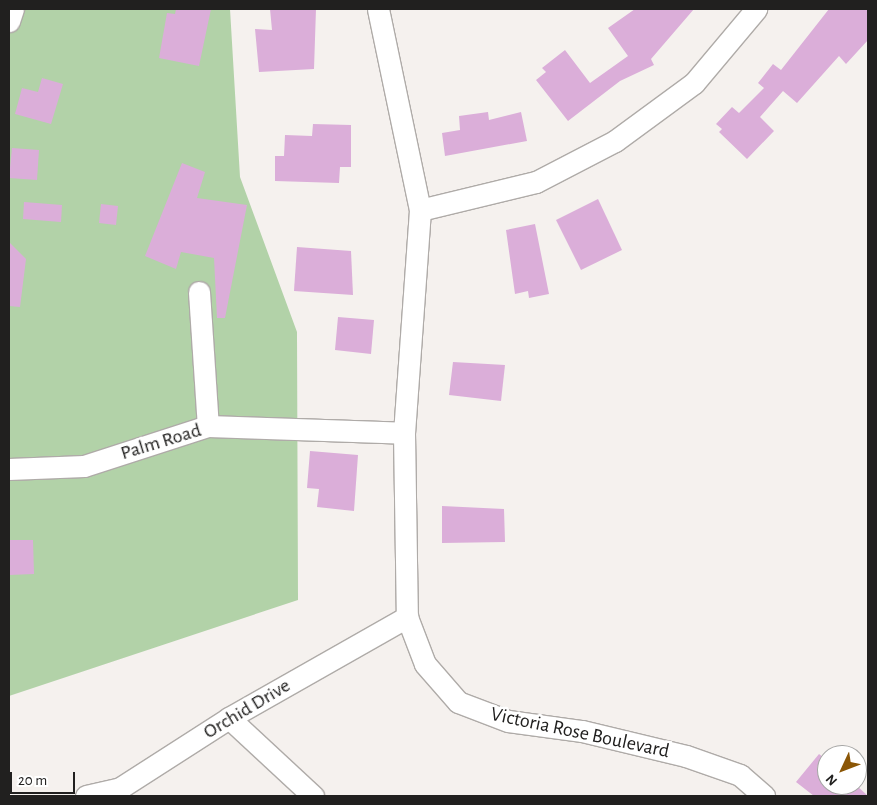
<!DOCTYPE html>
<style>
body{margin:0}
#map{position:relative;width:877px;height:805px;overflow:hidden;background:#f5f1ee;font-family:"Alegreya Sans",sans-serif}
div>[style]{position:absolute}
.green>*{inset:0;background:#b2d2a8}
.building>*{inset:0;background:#dbaed9}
.roads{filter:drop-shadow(1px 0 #afaba8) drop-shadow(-1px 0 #afaba8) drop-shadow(0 1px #afaba8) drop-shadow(0 -1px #afaba8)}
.minor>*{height:21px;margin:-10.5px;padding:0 10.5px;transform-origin:10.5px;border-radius:10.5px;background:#fff}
span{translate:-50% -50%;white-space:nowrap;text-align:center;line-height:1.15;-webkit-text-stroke:5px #fff;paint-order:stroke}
.street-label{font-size:20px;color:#21201f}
.frame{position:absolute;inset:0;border:10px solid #21201f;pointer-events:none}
.north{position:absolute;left:817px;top:745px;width:50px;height:50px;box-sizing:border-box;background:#fff;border:1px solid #a6a6a5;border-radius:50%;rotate:227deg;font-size:14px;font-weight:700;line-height:20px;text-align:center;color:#21201f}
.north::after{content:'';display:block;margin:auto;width:18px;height:22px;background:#8b5606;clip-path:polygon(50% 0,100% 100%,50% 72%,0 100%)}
.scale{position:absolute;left:10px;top:772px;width:65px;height:22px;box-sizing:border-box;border:2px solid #21201f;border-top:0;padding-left:6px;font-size:15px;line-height:18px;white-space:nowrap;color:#21201f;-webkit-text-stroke:4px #fff;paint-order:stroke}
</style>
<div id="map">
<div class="green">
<div style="clip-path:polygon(9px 9px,230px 9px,240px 177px,297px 332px,298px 600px,9px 696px)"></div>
</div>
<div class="building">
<div style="clip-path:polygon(176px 9px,211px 9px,199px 66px,159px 58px,167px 13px,175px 14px)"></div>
<div style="clip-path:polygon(270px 9px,316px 9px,314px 69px,259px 72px,255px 29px,272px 30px)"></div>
<div style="clip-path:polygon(635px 9px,694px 9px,651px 59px,654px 65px,620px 81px,568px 121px,536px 80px,546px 72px,542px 68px,565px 50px,590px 83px,628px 56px,608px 28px)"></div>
<div style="clip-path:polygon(829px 9px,868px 9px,868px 40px,846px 64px,839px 56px,797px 103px,783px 91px,760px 117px,774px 131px,747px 159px,719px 132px,722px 129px,716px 124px,732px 107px,739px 113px,764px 88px,758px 83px,773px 64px,781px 70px)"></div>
<div style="clip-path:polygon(42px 78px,63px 84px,51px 124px,15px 114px,22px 88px,38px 92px)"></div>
<div style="clip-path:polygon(488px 112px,489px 120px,521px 112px,527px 141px,445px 156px,442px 133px,460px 130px,459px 116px)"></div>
<div style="clip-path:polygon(313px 124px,351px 125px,351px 167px,340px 167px,339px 183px,275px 181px,275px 156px,284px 156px,285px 135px,312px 136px)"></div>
<div style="clip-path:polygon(12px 148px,39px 150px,37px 180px,9px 178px)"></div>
<div style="clip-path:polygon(182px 163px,205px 172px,197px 198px,247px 205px,225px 318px,217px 318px,214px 258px,181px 252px,176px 269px,145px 256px)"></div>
<div style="clip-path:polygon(598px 199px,622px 250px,581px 270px,556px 220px)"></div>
<div style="clip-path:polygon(24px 202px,62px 205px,61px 222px,23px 219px)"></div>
<div style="clip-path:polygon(101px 204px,118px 206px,116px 225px,99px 223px)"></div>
<div style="clip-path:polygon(535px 224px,549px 294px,529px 298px,528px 291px,515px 294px,506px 230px)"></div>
<div style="clip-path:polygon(9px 242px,26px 259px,20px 307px,9px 306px)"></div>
<div style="clip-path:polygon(297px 247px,351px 251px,353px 295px,294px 291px)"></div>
<div style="clip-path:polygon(338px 317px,374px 320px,371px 354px,335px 350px)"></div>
<div style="clip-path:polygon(453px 362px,505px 365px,501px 401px,449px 395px)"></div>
<div style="clip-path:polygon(310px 451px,358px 455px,354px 511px,317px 507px,319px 489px,307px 488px)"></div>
<div style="clip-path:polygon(442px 506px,504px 509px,505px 542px,442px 543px)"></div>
<div style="clip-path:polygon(9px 540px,33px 540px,34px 574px,9px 575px)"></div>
<div style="clip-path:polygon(819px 754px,827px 760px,827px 785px,856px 785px,868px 796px,814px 796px,796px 782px)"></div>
</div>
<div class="roads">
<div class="minor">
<div style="left:378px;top:9px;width:205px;rotate:78.2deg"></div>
<div style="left:420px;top:210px;width:224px;rotate:94.1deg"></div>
<div style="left:404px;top:433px;width:184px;rotate:89.1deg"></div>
<div style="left:407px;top:617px;width:50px;rotate:69deg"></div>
<div style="left:425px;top:664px;width:50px;rotate:49deg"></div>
<div style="left:458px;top:702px;width:53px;rotate:20.8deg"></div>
<div style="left:508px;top:721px;width:75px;rotate:7.7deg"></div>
<div style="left:582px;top:731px;width:107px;rotate:13.5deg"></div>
<div style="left:686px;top:756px;width:57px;rotate:19.4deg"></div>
<div style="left:740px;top:775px;width:32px;rotate:41deg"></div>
<div style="left:9px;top:21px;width:13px;rotate:-72deg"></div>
<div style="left:420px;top:210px;width:119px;rotate:-13.6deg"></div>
<div style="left:536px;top:182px;width:89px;rotate:-27.4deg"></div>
<div style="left:615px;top:141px;width:98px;rotate:-36.3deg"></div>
<div style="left:694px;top:83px;width:97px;rotate:-50deg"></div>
<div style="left:199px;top:292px;width:134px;rotate:86.2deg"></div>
<div style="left:9px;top:469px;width:75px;rotate:-2.3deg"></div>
<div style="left:84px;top:466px;width:130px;rotate:-17.9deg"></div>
<div style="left:208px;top:426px;width:196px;rotate:2deg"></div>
<div style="left:229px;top:718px;width:115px;rotate:42.9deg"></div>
<div style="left:86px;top:796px;width:35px;rotate:-13deg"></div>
<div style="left:120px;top:788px;width:130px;rotate:-32.7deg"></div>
<div style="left:229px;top:718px;width:205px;rotate:-29.6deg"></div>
</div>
</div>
<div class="street-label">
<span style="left:161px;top:442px;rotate:-17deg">Palm Road</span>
<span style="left:247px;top:709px;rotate:-31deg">Orchid Drive</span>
<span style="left:580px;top:733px;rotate:12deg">Victoria Rose Boulevard</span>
</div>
<div class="frame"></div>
<div class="north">N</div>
<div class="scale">20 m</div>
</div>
